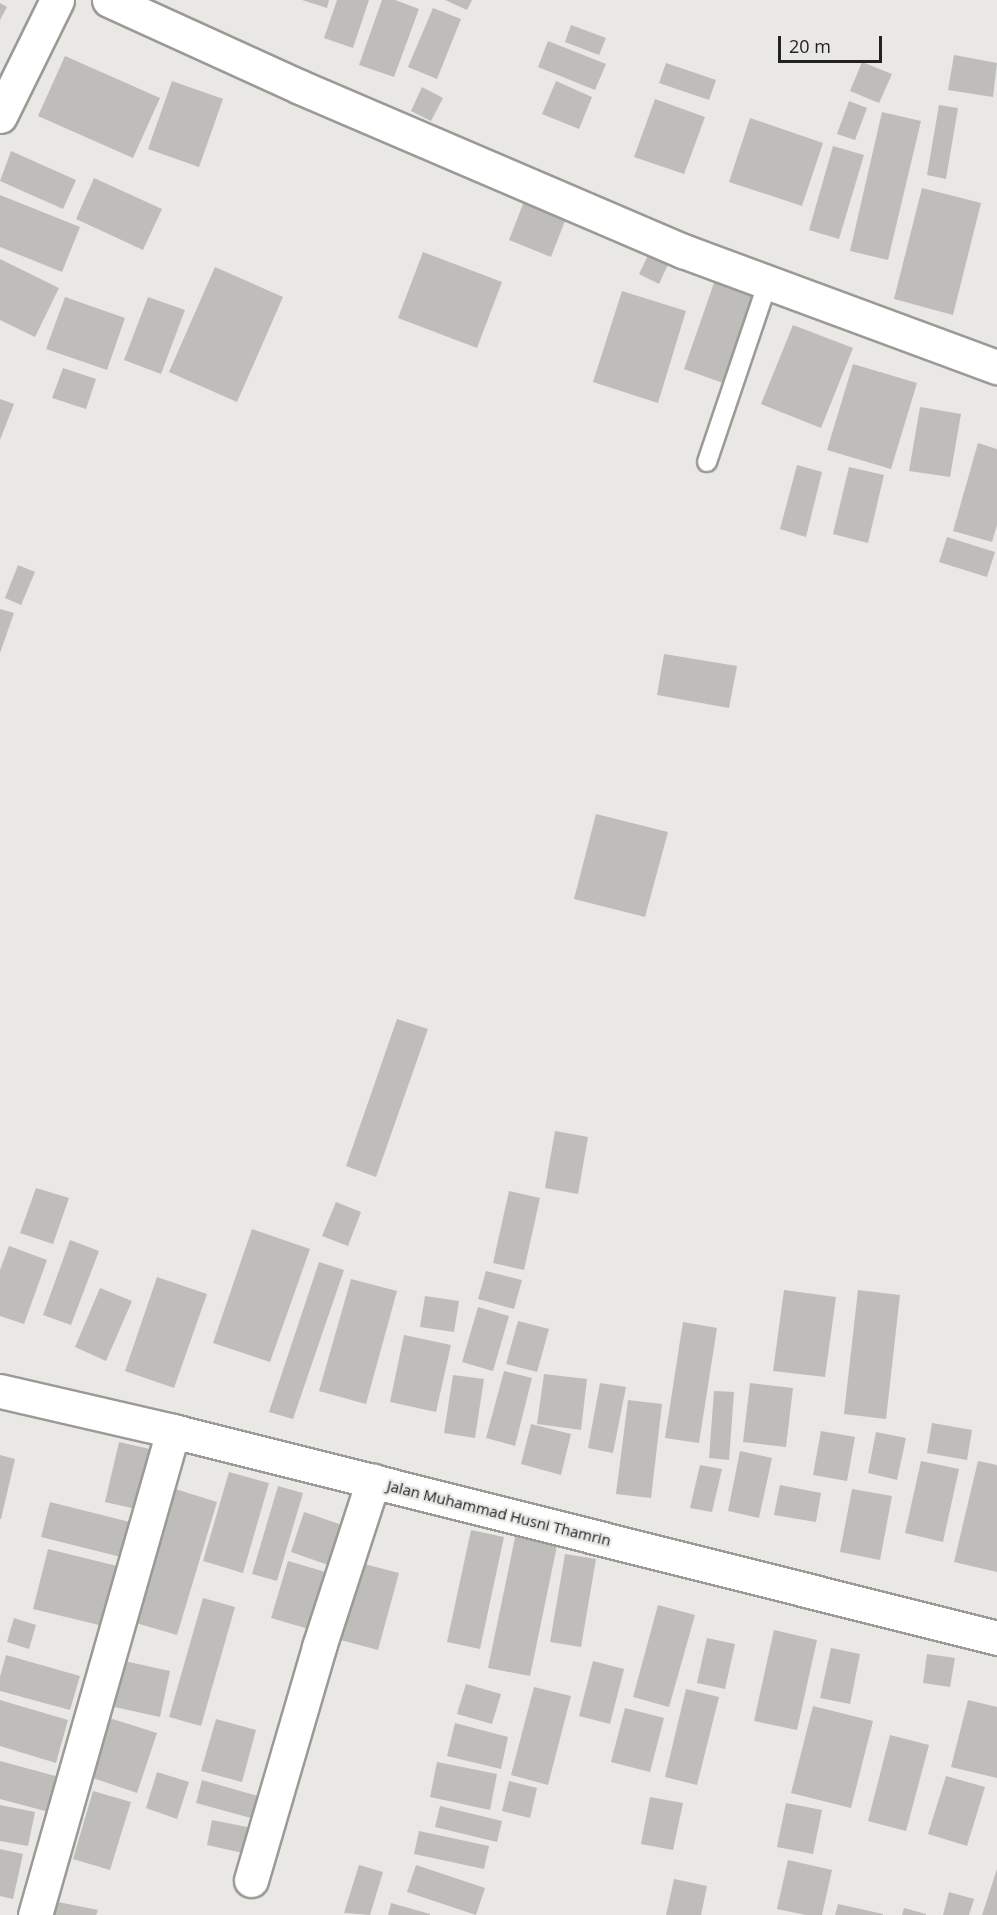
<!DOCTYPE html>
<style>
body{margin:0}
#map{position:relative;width:997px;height:1915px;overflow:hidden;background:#e9e8e5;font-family:"Open Sans",sans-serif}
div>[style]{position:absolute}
.building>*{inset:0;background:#bebdba}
.roads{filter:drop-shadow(2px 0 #9a9a96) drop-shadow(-2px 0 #9a9a96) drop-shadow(0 2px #9a9a96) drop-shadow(0 -2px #9a9a96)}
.service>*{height:18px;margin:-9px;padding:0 9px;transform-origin:9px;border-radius:9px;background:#fff}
.minor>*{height:33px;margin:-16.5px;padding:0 16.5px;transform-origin:16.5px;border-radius:16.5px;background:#fff}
.tertiary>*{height:33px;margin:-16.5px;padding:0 16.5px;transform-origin:16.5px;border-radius:16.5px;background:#fff}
.secondary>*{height:33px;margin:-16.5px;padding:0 16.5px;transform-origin:16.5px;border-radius:16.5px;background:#fff}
span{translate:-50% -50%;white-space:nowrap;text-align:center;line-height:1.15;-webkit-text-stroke:4.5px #e9e8e5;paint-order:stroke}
.street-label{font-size:15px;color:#222221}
.scale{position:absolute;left:778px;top:36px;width:104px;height:27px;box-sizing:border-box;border:3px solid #222221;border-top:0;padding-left:8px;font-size:18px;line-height:21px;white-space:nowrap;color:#222221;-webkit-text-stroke:4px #e9e8e5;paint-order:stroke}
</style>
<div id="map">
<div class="building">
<div style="clip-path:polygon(302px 0,329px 0,327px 8px)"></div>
<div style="clip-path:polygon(337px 0,369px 0,353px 48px,324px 38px)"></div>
<div style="clip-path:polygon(382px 0,395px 0,419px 9px,394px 77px,359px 65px)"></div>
<div style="clip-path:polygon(445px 0,472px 0,467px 10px)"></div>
<div style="clip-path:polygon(0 3px,7px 7px,0 20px)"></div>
<div style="clip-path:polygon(433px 8px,461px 19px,437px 79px,408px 67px)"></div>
<div style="clip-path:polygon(571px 25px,606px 38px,599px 55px,565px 42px)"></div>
<div style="clip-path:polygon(548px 41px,606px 64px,595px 90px,538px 67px)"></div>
<div style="clip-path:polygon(954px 55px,997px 63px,993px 97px,948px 90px)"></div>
<div style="clip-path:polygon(65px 56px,160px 98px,133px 158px,38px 116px)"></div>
<div style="clip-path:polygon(862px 62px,892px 74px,879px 103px,850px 91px)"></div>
<div style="clip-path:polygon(666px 63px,716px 80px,709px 100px,659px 83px)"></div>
<div style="clip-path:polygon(172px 81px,223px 99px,199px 167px,148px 149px)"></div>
<div style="clip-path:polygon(556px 81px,592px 97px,579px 129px,542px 114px)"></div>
<div style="clip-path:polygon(422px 87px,443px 98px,431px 121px,411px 111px)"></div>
<div style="clip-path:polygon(655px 99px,705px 117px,684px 174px,634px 157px)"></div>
<div style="clip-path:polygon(849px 101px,867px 108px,855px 140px,837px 134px)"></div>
<div style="clip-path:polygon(939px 105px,958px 108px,946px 179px,927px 175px)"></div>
<div style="clip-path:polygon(882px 112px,921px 121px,888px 260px,850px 251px)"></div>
<div style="clip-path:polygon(750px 118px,823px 143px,802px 206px,729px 182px)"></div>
<div style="clip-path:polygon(833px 146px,864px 155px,839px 239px,809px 230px)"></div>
<div style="clip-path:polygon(11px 151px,76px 180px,63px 209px,0 181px)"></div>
<div style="clip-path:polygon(94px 178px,162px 209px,143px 250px,76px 219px)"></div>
<div style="clip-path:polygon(922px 188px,981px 203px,953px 315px,894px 299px)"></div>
<div style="clip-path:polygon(528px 191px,570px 208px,551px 257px,509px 240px)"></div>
<div style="clip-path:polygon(0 195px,80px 227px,62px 272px,0 247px)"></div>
<div style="clip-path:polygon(652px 247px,672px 256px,659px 284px,639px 274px)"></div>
<div style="clip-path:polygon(423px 252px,502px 282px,477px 348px,398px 318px)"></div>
<div style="clip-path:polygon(0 259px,59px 288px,35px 337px,0 320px)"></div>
<div style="clip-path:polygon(215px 267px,283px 297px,237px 402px,169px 372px)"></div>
<div style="clip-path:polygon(715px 280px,754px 294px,723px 383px,684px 369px)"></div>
<div style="clip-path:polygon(622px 291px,686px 311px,658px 403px,593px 382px)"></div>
<div style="clip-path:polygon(65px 297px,125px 318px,107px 370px,46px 349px)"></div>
<div style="clip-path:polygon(148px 297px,185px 310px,161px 374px,124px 360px)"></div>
<div style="clip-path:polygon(793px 325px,853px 348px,821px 428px,761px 404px)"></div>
<div style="clip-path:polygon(853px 364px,917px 383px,891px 469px,827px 450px)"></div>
<div style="clip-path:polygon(63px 368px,96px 379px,86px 409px,52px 398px)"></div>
<div style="clip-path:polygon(0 399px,14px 404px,0 440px)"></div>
<div style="clip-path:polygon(920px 407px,961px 414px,950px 477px,909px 471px)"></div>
<div style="clip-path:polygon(978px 443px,997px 449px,997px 525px,992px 542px,953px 531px)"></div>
<div style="clip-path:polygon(797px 465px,822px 472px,806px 537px,780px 529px)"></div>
<div style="clip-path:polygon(849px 467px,884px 475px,868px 543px,833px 534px)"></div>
<div style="clip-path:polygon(947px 537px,995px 552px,987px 577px,939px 562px)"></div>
<div style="clip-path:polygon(18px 565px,35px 572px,21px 605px,5px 598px)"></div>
<div style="clip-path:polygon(0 609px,14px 613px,0 653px)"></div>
<div style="clip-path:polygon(664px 654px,737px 666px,729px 708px,657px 695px)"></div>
<div style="clip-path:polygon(596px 814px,668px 832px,645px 917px,574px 899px)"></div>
<div style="clip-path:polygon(397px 1019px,428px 1029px,376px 1177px,346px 1166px)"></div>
<div style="clip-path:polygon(555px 1131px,588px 1137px,578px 1194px,545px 1188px)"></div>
<div style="clip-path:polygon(36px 1188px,69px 1198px,53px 1244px,20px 1233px)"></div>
<div style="clip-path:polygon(509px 1191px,540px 1198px,524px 1270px,493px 1263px)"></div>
<div style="clip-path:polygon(336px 1202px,361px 1212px,348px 1246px,322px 1236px)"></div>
<div style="clip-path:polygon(252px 1229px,310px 1249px,270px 1362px,213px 1343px)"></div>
<div style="clip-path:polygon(70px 1240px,99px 1251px,71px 1325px,43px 1315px)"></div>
<div style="clip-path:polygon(9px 1246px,47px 1260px,24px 1324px,0 1316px,0 1270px)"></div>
<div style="clip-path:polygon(319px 1262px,344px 1270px,293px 1419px,269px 1412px)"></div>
<div style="clip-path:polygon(486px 1271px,522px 1280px,514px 1309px,478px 1299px)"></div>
<div style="clip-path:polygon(157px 1277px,207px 1294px,174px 1388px,125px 1371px)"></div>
<div style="clip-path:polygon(351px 1279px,397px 1291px,366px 1404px,319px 1391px)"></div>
<div style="clip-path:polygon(100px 1288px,132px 1301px,106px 1361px,75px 1347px)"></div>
<div style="clip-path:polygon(784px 1290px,836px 1297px,825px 1377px,773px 1371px)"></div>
<div style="clip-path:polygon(858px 1290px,900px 1295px,886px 1419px,844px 1414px)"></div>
<div style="clip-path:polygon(425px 1296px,459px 1301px,454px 1332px,420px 1327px)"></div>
<div style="clip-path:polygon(478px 1307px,509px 1316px,493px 1371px,462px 1362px)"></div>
<div style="clip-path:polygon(518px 1321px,549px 1329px,537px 1372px,506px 1364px)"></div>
<div style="clip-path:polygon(683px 1322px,717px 1328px,699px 1443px,665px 1438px)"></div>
<div style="clip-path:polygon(404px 1335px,451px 1345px,436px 1412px,390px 1402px)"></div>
<div style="clip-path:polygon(504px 1371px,532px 1378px,515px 1446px,486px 1438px)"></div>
<div style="clip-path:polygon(544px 1374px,587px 1379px,581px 1430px,537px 1424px)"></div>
<div style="clip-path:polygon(453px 1375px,484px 1379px,475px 1438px,444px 1433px)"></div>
<div style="clip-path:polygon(600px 1383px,626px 1387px,613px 1453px,588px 1448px)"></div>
<div style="clip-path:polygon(750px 1383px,793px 1388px,786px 1447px,743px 1442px)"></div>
<div style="clip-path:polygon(714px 1391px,734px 1392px,729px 1460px,709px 1458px)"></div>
<div style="clip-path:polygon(628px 1400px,662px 1404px,651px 1498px,616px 1494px)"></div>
<div style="clip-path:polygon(932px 1423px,972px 1430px,967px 1460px,927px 1453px)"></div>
<div style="clip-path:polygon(531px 1424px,571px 1434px,561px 1475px,521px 1464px)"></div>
<div style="clip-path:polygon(821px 1431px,855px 1437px,847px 1481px,813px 1475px)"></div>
<div style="clip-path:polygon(876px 1432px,906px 1438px,897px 1480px,868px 1473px)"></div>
<div style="clip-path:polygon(119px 1442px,150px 1449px,136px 1509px,105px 1502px)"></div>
<div style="clip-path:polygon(740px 1451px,772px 1458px,759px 1518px,728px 1511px)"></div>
<div style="clip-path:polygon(0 1455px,15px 1459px,1px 1519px,0 1519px)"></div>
<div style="clip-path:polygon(921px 1461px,959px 1469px,943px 1542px,905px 1533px)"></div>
<div style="clip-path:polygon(978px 1461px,997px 1465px,997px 1572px,954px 1562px)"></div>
<div style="clip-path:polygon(700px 1465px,722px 1469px,712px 1512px,690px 1508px)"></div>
<div style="clip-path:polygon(229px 1472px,269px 1483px,243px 1573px,203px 1561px)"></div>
<div style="clip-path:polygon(780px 1485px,821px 1493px,816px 1522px,774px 1515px)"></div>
<div style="clip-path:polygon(278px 1486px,303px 1493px,277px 1581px,252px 1574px)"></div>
<div style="clip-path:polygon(169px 1487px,217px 1502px,177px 1635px,129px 1621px)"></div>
<div style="clip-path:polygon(852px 1489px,892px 1496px,880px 1560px,840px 1552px)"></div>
<div style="clip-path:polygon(50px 1502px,138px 1524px,129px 1559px,41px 1537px)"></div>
<div style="clip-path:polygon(304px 1512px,348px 1527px,334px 1567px,291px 1552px)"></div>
<div style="clip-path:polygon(471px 1530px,504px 1537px,480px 1649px,447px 1642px)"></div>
<div style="clip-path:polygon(516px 1533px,558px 1541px,530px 1676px,488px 1668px)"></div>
<div style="clip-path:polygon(48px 1549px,117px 1566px,103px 1626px,33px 1609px)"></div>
<div style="clip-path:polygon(565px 1554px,596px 1559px,581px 1647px,550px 1642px)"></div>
<div style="clip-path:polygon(288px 1561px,336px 1575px,319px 1632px,271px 1618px)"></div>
<div style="clip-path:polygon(353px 1561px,399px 1573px,378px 1650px,333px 1638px)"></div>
<div style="clip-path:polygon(203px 1598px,235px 1607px,201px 1726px,169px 1717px)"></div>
<div style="clip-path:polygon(658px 1605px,695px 1615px,669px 1707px,633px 1697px)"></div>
<div style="clip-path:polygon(14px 1618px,36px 1625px,29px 1649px,7px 1642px)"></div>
<div style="clip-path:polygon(774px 1630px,817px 1640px,797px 1730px,754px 1721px)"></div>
<div style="clip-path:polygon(707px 1638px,735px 1644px,725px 1689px,697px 1683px)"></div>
<div style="clip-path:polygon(831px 1648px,860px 1654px,850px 1704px,820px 1698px)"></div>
<div style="clip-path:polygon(927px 1654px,955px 1658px,950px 1687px,923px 1683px)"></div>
<div style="clip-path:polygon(6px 1655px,80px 1676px,70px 1710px,0 1691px,0 1677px)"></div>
<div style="clip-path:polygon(120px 1660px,170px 1671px,160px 1717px,110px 1706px)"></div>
<div style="clip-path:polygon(593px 1661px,624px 1669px,610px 1724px,579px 1716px)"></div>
<div style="clip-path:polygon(466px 1684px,501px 1694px,492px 1724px,457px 1714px)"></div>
<div style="clip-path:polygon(534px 1687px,571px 1696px,548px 1785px,511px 1775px)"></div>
<div style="clip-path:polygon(686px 1689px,719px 1697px,697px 1785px,665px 1777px)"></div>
<div style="clip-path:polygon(0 1700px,68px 1720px,56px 1763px,0 1746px)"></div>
<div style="clip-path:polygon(968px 1700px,997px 1707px,997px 1778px,951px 1767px)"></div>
<div style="clip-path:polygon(813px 1706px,873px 1721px,851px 1808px,791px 1793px)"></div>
<div style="clip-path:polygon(625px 1708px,664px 1718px,650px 1772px,611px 1762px)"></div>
<div style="clip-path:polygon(103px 1716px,157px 1733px,137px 1793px,84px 1775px)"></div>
<div style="clip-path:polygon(216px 1719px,256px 1730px,242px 1782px,201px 1771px)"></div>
<div style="clip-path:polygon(455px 1723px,508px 1737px,501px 1769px,447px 1756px)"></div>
<div style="clip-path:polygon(890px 1735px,929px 1745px,906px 1831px,868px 1821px)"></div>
<div style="clip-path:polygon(0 1761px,59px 1777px,49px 1812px,0 1799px)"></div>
<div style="clip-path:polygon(437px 1762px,497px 1774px,490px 1810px,430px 1797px)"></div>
<div style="clip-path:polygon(157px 1772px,189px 1782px,177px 1819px,146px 1808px)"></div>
<div style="clip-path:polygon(946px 1776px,985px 1787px,967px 1846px,928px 1834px)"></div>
<div style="clip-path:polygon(202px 1780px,258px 1796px,251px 1818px,196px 1803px)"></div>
<div style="clip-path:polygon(509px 1781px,537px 1788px,530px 1818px,502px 1811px)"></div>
<div style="clip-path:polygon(93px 1791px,131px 1802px,110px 1870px,73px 1859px)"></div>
<div style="clip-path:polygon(650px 1797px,683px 1803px,673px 1850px,641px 1844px)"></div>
<div style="clip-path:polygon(786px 1803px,822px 1810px,813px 1854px,777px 1847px)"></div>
<div style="clip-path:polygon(0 1805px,35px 1812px,28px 1846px,0 1841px)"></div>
<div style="clip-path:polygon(440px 1806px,502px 1821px,497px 1842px,435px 1827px)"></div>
<div style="clip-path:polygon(212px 1820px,257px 1829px,252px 1855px,207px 1845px)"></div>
<div style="clip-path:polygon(419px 1831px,489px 1846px,484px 1869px,414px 1854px)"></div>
<div style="clip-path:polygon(0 1849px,23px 1854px,13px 1899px,0 1896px)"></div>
<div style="clip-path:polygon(788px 1860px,832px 1870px,822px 1915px,806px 1915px,777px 1909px)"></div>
<div style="clip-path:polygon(359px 1865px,383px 1872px,370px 1915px,344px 1913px)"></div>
<div style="clip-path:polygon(416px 1865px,485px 1888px,476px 1915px,407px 1892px)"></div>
<div style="clip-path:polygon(997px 1869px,997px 1915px,982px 1915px)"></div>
<div style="clip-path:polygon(674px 1879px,707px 1886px,701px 1915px,666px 1915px)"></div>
<div style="clip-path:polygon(949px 1892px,974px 1899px,969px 1915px,943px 1915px)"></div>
<div style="clip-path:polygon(53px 1901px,98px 1910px,96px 1915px,51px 1915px)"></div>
<div style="clip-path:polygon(391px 1903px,430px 1914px,430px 1915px,388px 1915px)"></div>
<div style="clip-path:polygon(838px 1904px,883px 1914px,883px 1915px,835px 1915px)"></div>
<div style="clip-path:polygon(904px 1908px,926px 1914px,926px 1915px,902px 1915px)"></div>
</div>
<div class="roads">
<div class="service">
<div style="left:707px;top:462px;width:190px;rotate:-71.3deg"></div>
</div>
<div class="minor">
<div style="left:109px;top:0;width:210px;rotate:24.5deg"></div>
<div style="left:300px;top:87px;width:417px;rotate:23.2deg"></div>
<div style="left:683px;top:251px;width:335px;rotate:20.3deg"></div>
<div style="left:251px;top:1880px;width:243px;rotate:-73.7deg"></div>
<div style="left:319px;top:1647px;width:175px;rotate:-72deg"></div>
<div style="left:35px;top:1915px;width:503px;rotate:-74.09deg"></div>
</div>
<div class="tertiary">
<div style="left:0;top:116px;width:129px;rotate:-63.8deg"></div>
</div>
<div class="secondary">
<div style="left:0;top:1391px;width:178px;rotate:13deg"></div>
<div style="left:173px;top:1431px;width:850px;rotate:14.1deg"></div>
</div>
</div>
<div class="street-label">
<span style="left:499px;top:1513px;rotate:14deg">Jalan Muhammad Husni Thamrin</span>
</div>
<div class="scale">20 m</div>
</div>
